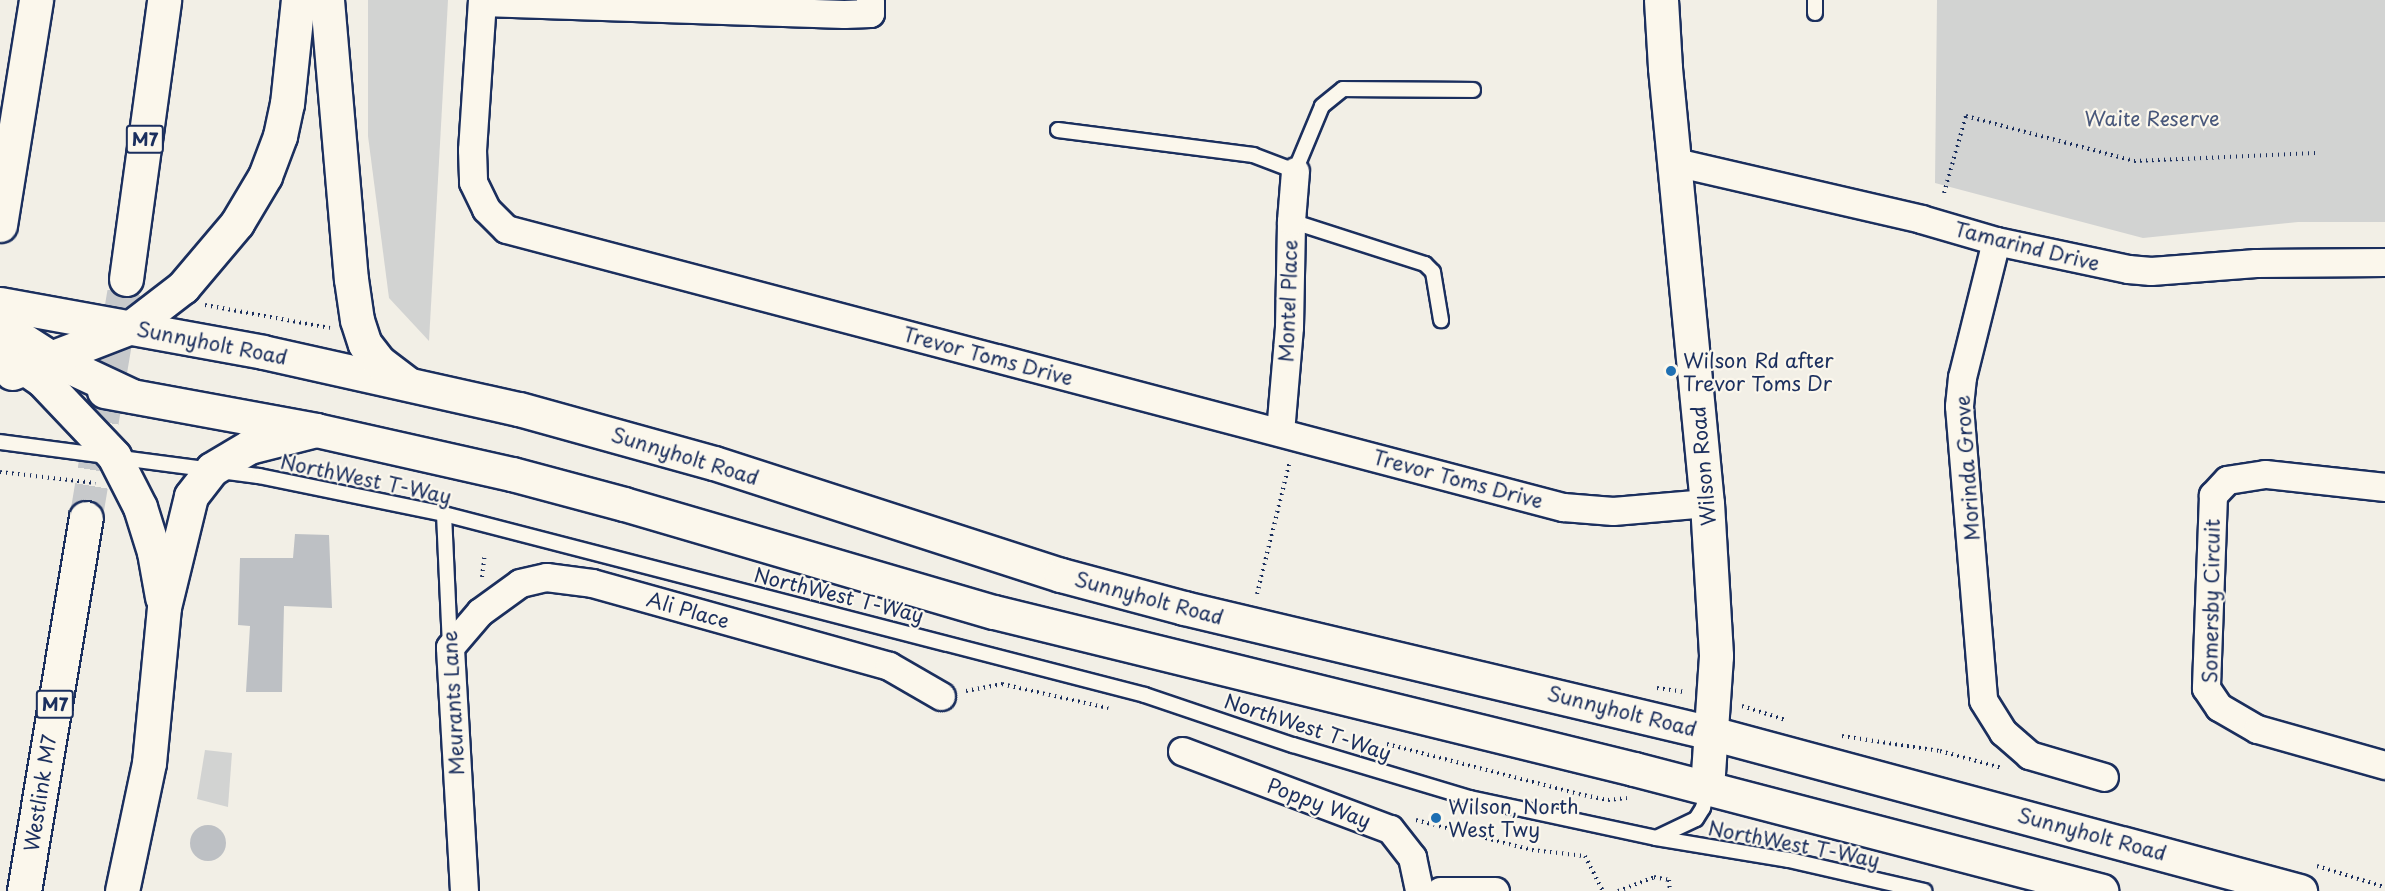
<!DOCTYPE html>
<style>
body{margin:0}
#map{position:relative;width:2385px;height:891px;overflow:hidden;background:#f2efe6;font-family:"Playpen Sans",sans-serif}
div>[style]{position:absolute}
.green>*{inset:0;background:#d2d3d2}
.building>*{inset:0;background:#bdc0c4}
.round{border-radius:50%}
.highway-tunnel>*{height:33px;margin-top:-16.5px;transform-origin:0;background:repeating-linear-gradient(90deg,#c7c9cb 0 33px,transparent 0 49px)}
.path>*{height:4px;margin-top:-2px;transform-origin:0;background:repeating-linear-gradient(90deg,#1b2f5e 0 1.5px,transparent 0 6px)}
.roads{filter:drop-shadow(2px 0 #1b2f5e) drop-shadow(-2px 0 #1b2f5e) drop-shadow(0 2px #1b2f5e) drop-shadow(0 -2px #1b2f5e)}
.lane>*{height:14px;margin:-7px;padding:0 7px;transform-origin:7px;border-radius:7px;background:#fbf7ec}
.street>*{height:27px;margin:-13.5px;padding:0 13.5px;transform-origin:13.5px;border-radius:13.5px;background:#fbf7ec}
.secondary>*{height:33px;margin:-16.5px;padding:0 16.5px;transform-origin:16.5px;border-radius:16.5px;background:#fbf7ec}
.primary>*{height:33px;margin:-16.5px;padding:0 16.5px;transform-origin:16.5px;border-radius:16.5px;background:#fbf7ec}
.highway>*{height:33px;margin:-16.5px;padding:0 16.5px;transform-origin:16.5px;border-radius:16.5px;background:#fbf7ec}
.dots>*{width:16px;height:16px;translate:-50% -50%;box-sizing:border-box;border:3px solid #fbf7ec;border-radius:50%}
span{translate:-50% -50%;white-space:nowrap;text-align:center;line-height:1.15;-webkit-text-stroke:4.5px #fbf7ec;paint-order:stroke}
.shield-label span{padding:2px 4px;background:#fbf7ec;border:2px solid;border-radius:4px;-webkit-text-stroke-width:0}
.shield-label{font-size:18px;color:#1b2f5e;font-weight:700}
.park-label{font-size:20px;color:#49587b}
.street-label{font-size:20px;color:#1b2f5e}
.poi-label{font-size:20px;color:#1b2f5e}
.left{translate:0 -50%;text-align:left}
</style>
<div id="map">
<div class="green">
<div style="clip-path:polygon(368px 0,448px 0,429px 341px,389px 298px,368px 136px)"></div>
<div style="clip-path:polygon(1937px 0,2385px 0,2385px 222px,2298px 222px,2143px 238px,1935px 183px)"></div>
<div style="clip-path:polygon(205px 750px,232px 753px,228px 807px,197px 799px)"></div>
</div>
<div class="building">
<div style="clip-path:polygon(295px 534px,329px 535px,332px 608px,284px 606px,282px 692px,246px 692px,250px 626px,238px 625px,240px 558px,293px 558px)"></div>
<div class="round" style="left:190px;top:825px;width:36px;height:36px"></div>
</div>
<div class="highway-tunnel">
<div style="left:86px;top:518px;width:242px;rotate:-80.5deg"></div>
</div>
<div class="path">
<div style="left:1944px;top:193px;width:80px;rotate:-74.1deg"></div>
<div style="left:1966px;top:116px;width:174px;rotate:15deg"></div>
<div style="left:2134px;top:161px;width:182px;rotate:-2.5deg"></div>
<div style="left:205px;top:305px;width:127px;rotate:10.4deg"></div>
<div style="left:0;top:472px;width:96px;rotate:6.6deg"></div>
<div style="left:482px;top:577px;width:23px;rotate:-83deg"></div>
<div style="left:1257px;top:594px;width:137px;rotate:-76.1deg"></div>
<div style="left:1657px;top:688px;width:28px;rotate:8deg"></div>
<div style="left:966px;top:691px;width:37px;rotate:-11deg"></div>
<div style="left:1002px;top:684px;width:109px;rotate:12.8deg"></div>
<div style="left:1742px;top:706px;width:46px;rotate:17.7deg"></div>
<div style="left:1842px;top:736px;width:99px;rotate:8.7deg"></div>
<div style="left:1940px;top:751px;width:64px;rotate:15.3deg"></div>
<div style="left:1387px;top:744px;width:198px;rotate:14.6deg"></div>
<div style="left:1579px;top:794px;width:30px;rotate:12deg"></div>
<div style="left:1608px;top:800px;width:19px;rotate:-6deg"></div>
<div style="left:1416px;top:820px;width:120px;rotate:14.5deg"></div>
<div style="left:1532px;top:850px;width:53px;rotate:6.5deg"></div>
<div style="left:1585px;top:856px;width:39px;rotate:63deg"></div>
<div style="left:2317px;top:866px;width:71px;rotate:17.2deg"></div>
<div style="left:1618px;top:891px;width:39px;rotate:-21deg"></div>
<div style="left:1654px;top:877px;width:15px;rotate:11deg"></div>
<div style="left:1669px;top:880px;width:11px;rotate:85deg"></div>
</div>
<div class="roads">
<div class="lane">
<div style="left:1815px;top:13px;width:13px;rotate:-90deg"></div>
<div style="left:1058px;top:130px;width:197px;rotate:7.3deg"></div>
<div style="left:1253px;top:155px;width:45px;rotate:20.9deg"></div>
<div style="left:1295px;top:171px;width:70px;rotate:-67.4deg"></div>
<div style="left:1322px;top:106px;width:27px;rotate:-39deg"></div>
<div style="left:1343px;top:89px;width:130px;rotate:0.4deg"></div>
<div style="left:1291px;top:221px;width:141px;rotate:17.8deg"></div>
<div style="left:1425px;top:264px;width:11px;rotate:45deg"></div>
<div style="left:1433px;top:272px;width:49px;rotate:80.5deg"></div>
<div style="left:0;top:442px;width:261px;rotate:7.5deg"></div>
<div style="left:259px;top:476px;width:189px;rotate:11.6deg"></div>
<div style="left:444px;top:514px;width:724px;rotate:14.48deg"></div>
<div style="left:1145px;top:695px;width:156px;rotate:18.7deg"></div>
<div style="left:1293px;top:745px;width:185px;rotate:16.7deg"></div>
<div style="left:1470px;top:798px;width:190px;rotate:12.1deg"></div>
<div style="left:1656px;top:838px;width:135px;rotate:9.4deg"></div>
<div style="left:1789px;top:860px;width:139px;rotate:12.9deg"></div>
<div style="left:444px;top:514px;width:130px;rotate:87.4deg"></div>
<div style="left:1656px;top:838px;width:44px;rotate:-25.4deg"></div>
<div style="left:1696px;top:819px;width:13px;rotate:-58deg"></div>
<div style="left:1703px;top:808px;width:19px;rotate:-78deg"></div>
</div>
<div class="street">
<div style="left:482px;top:0;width:150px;rotate:93.8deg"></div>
<div style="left:472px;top:150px;width:32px;rotate:88deg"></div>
<div style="left:473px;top:182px;width:30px;rotate:64deg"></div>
<div style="left:486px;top:209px;width:28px;rotate:45deg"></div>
<div style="left:506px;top:229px;width:1093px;rotate:14.74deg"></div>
<div style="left:1563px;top:507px;width:50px;rotate:4.6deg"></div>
<div style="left:1613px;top:511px;width:94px;rotate:-4.9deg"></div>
<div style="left:482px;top:2px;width:362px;rotate:1.9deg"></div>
<div style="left:844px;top:14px;width:26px;rotate:-2deg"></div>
<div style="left:870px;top:13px;width:13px;rotate:-90deg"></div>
<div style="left:1675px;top:162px;width:253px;rotate:13deg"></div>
<div style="left:1921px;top:219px;width:78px;rotate:16.3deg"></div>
<div style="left:1996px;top:241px;width:135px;rotate:12deg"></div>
<div style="left:2128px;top:269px;width:23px;rotate:5deg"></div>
<div style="left:2151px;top:271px;width:105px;rotate:-4.4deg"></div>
<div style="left:2256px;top:263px;width:129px;rotate:-0.4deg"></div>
<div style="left:1996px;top:241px;width:140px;rotate:104deg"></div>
<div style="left:1962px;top:377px;width:29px;rotate:96deg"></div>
<div style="left:1959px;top:406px;width:295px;rotate:85.3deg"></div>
<div style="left:1983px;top:700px;width:38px;rotate:58deg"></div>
<div style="left:2003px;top:732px;width:35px;rotate:41deg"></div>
<div style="left:2029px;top:755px;width:78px;rotate:16.3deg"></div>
<div style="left:1280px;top:432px;width:105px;rotate:-85.1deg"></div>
<div style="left:1289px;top:327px;width:106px;rotate:-88.9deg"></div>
<div style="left:1291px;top:221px;width:50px;rotate:-85.4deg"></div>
<div style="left:2385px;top:487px;width:121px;rotate:-173.8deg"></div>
<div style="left:2265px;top:474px;width:38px;rotate:171deg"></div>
<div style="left:2227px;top:480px;width:21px;rotate:133deg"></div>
<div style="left:2213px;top:495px;width:193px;rotate:92.1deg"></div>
<div style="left:2206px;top:688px;width:23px;rotate:56deg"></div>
<div style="left:2219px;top:707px;width:44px;rotate:30.1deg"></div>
<div style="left:2257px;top:729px;width:133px;rotate:15.7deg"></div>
<div style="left:1182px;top:751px;width:222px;rotate:20.6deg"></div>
<div style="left:1390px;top:829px;width:36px;rotate:52deg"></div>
<div style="left:1412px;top:857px;width:35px;rotate:78deg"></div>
<div style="left:464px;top:891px;width:244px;rotate:-93.3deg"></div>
<div style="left:450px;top:647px;width:46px;rotate:-49.4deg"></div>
<div style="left:480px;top:612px;width:49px;rotate:-35.9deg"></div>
<div style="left:520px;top:583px;width:27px;rotate:-13deg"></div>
<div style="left:546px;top:577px;width:46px;rotate:7.4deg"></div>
<div style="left:592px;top:583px;width:308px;rotate:15.6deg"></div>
<div style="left:889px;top:666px;width:60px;rotate:30deg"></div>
<div style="left:1440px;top:891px;width:55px"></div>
</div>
<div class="secondary">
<div style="left:1661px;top:0;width:68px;rotate:86.6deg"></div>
<div style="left:1665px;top:68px;width:437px;rotate:84.5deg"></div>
<div style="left:1707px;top:503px;width:153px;rotate:86.6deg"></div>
<div style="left:1716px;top:656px;width:133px;rotate:93.9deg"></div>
</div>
<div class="primary">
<div style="left:0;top:304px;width:267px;rotate:10.3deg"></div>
<div style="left:263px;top:352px;width:262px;rotate:12.6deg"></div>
<div style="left:519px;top:409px;width:202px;rotate:15.5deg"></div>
<div style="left:714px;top:463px;width:365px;rotate:17.9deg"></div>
<div style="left:1061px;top:575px;width:127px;rotate:15deg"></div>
<div style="left:1184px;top:608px;width:542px;rotate:13.34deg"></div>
<div style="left:1711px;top:733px;width:610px;rotate:15.02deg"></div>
<div style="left:104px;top:391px;width:216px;rotate:10.4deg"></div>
<div style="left:316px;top:430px;width:201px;rotate:12.7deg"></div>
<div style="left:512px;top:474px;width:116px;rotate:15deg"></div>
<div style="left:624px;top:504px;width:385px;rotate:16.3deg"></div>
<div style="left:994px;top:612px;width:659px;rotate:13.78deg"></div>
<div style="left:1634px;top:769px;width:483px;rotate:14.6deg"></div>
</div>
<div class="highway">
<div style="left:327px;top:0;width:280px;rotate:85.1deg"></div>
<div style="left:351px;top:279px;width:41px;rotate:81.7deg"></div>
<div style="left:357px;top:320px;width:25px;rotate:72deg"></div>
<div style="left:365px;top:344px;width:23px;rotate:52deg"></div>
<div style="left:379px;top:362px;width:35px;rotate:37deg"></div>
<div style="left:0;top:225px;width:228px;rotate:-80.9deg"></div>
<div style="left:126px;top:279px;width:282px;rotate:-82.2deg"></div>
<div style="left:0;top:325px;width:61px;rotate:32.9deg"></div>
<div style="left:51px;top:358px;width:89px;rotate:25.1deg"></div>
<div style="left:0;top:351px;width:51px;rotate:34.6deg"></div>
<div style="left:42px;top:380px;width:105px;rotate:46.5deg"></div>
<div style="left:114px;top:456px;width:57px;rotate:63deg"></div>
<div style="left:140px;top:507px;width:47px;rotate:72.7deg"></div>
<div style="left:154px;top:552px;width:46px;rotate:79.9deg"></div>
<div style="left:12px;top:373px;width:128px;rotate:-21.1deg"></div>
<div style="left:131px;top:327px;width:66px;rotate:-37.6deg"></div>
<div style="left:183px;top:287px;width:84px;rotate:-49.8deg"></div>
<div style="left:237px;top:223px;width:55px;rotate:-59.2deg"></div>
<div style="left:265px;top:176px;width:43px;rotate:-69.4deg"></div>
<div style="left:280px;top:136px;width:33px;rotate:-78deg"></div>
<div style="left:287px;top:104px;width:105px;rotate:-84deg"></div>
<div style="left:24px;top:891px;width:378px;rotate:-80.6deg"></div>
<div style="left:122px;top:891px;width:131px;rotate:-78.1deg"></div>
<div style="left:149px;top:763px;width:157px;rotate:-84.5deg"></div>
<div style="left:164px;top:607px;width:114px;rotate:-76.3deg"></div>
<div style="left:191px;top:496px;width:34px;rotate:-52deg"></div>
<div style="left:212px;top:469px;width:43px;rotate:-30.7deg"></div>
<div style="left:249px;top:447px;width:69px;rotate:-14.2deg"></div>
</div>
</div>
<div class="dots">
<div style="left:1671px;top:371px;background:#1f6fb2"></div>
<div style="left:1436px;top:818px;background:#1f6fb2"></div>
</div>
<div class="shield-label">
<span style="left:145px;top:139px">M7</span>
<span style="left:55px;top:704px">M7</span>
</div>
<div class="park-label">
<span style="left:2152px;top:118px">Waite Reserve</span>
</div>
<div class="street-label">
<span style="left:2027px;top:246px;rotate:14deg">Tamarind Drive</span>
<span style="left:1288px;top:301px;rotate:-88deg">Montel Place</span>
<span style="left:212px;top:343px;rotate:11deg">Sunnyholt Road</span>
<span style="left:988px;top:356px;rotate:15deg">Trevor Toms Drive</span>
<span style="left:685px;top:456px;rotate:17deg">Sunnyholt Road</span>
<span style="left:1703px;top:466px;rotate:-95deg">Wilson Road</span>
<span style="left:1967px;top:468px;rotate:-94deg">Morinda Grove</span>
<span style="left:366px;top:479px;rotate:12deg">NorthWest T-Way</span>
<span style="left:1458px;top:479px;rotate:15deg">Trevor Toms Drive</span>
<span style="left:839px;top:595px;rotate:14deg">NorthWest T-Way</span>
<span style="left:1149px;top:598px;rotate:15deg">Sunnyholt Road</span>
<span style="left:2211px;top:601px;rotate:-89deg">Somersby Circuit</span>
<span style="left:688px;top:610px;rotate:16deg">Ali Place</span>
<span style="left:453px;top:703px;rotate:-93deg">Meurants Lane</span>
<span style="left:1622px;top:711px;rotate:14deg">Sunnyholt Road</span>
<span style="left:1308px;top:727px;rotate:18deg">NorthWest T-Way</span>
<span style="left:40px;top:793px;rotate:-81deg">Westlink M7</span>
<span style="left:1319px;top:803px;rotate:20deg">Poppy Way</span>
<span style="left:2092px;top:834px;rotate:15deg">Sunnyholt Road</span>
<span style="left:1794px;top:844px;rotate:11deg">NorthWest T-Way</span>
</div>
<div class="poi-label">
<span class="left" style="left:1683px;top:372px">Wilson Rd after<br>Trevor Toms Dr</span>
<span class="left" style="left:1448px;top:818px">Wilson, North<br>West Twy</span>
</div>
</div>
